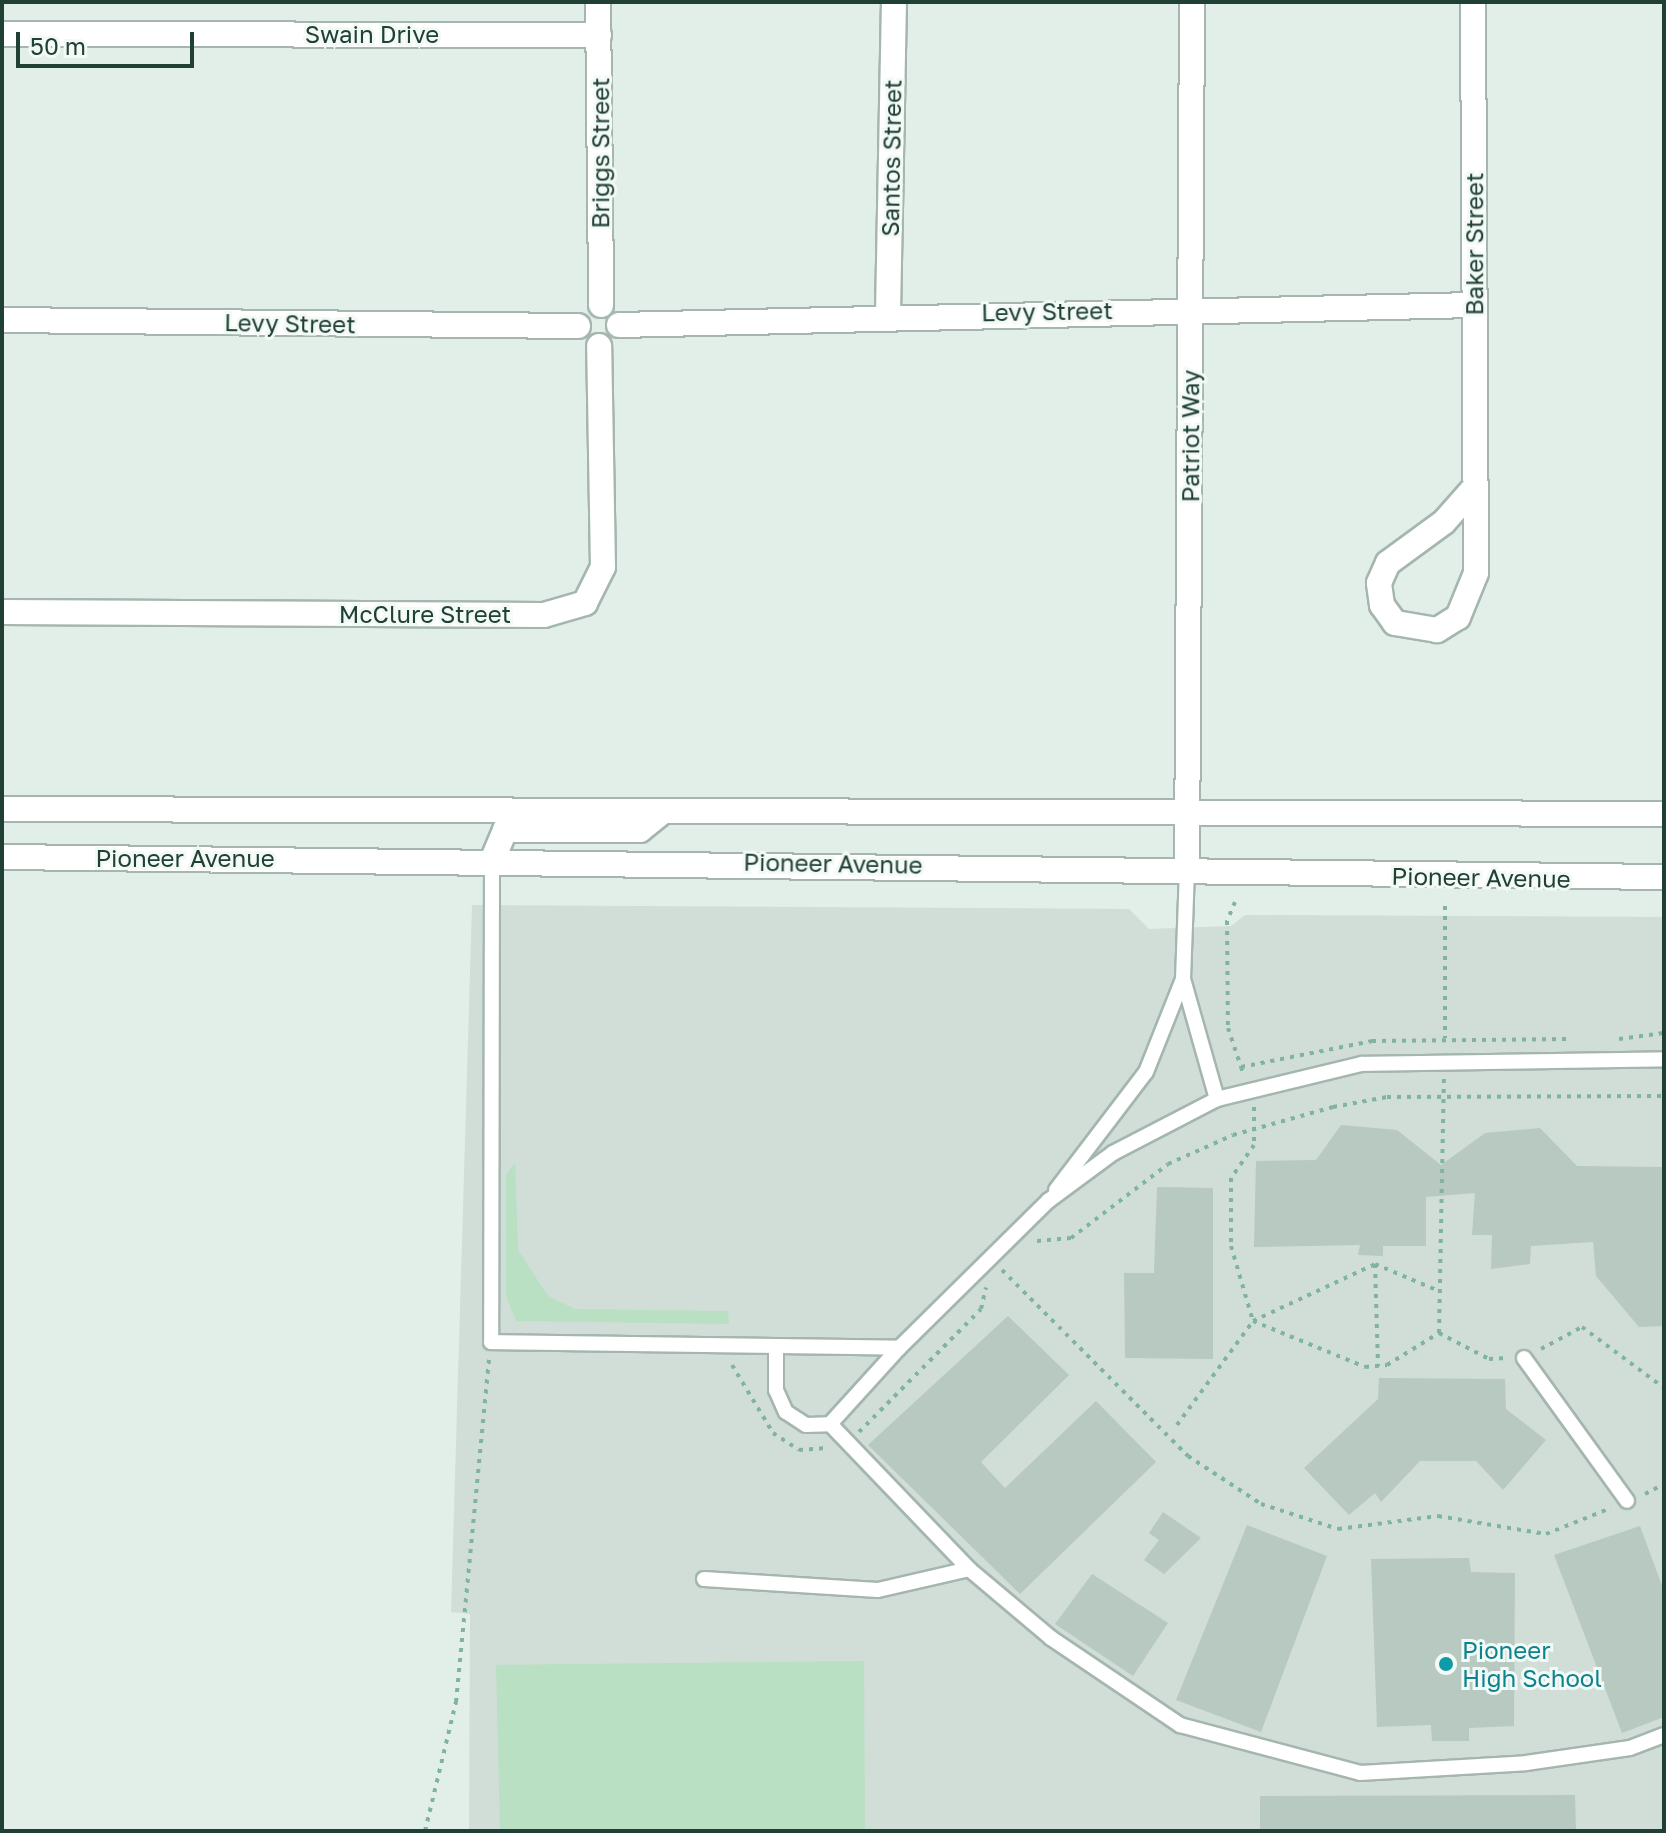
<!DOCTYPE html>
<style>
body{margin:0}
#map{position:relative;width:1666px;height:1833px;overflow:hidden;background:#e2eee8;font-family:"Golos Text",sans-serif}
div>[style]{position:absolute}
.built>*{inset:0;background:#d0ded7}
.green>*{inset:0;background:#b9e0c2}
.building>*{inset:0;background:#b7c9c1}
.path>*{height:4px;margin-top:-2px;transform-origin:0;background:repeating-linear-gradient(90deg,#80b4a1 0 4px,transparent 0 10px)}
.roads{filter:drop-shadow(2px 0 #a4b6af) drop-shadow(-2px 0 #a4b6af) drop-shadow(0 2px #a4b6af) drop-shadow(0 -2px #a4b6af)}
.service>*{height:14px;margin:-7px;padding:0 7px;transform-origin:7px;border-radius:7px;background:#fff}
.minor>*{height:24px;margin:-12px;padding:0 12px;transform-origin:12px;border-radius:12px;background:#fff}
.tertiary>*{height:24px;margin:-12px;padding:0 12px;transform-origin:12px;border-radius:12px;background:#fff}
.dots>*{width:22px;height:22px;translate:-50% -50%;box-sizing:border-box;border:4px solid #f3faf6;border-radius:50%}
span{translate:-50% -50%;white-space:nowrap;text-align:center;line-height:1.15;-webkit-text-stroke:6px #f3faf6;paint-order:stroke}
.street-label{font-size:24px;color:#204036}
.culture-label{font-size:24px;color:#0d838f}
.left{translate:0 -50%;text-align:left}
.frame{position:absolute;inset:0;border:4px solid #204036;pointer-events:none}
.scale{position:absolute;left:16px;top:32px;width:178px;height:36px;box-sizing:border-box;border:4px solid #204036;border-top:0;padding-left:10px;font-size:24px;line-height:28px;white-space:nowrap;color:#204036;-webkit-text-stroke:6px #f3faf6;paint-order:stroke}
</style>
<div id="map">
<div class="built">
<div style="clip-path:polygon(472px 905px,1129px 909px,1149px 929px,1231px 926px,1245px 915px,1664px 917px,1664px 1831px,469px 1831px,470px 1614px,451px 1612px)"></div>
</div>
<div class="green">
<div style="clip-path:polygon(515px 1163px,518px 1250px,548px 1296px,575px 1309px,728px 1311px,729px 1324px,516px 1321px,506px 1296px,506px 1174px)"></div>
<div style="clip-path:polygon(864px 1661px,865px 1831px,500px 1831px,496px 1665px)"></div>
</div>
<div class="building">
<div style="clip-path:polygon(1341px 1125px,1397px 1130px,1441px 1165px,1485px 1133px,1540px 1128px,1577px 1166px,1664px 1167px,1664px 1326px,1639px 1327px,1596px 1276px,1593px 1242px,1531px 1246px,1530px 1264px,1491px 1269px,1492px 1235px,1472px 1235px,1475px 1193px,1426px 1197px,1426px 1246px,1383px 1246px,1383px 1256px,1358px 1255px,1360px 1245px,1254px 1247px,1256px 1161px,1316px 1160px)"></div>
<div style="clip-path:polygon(1157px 1187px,1213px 1188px,1213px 1359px,1125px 1358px,1124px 1273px,1154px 1273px)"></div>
<div style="clip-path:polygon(1008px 1316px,1069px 1375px,981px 1462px,1005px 1488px,1096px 1401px,1156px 1462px,1020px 1594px,868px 1445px)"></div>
<div style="clip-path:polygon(1379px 1378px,1505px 1379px,1506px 1409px,1546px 1440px,1503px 1490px,1476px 1461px,1420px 1461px,1381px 1502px,1375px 1493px,1349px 1515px,1304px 1468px,1378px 1399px)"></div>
<div style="clip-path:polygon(1163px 1512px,1201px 1538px,1164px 1574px,1144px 1560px,1159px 1540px,1149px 1533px)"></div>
<div style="clip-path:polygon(1247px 1525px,1327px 1556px,1261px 1732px,1176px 1700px)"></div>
<div style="clip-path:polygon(1640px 1526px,1664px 1591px,1664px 1717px,1622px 1733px,1554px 1555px)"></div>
<div style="clip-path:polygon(1469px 1558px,1471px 1572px,1515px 1573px,1514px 1726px,1469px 1728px,1469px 1741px,1432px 1741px,1431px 1725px,1377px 1727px,1371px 1559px)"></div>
<div style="clip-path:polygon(1092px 1574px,1168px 1623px,1133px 1676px,1055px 1624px)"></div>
<div style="clip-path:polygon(1575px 1795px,1576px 1831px,1260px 1831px,1260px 1796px)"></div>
</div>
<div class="path">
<div style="left:1235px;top:902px;width:21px;rotate:113deg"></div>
<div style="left:1227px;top:921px;width:107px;rotate:89.5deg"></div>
<div style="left:1228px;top:1028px;width:41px;rotate:71.6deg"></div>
<div style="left:1241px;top:1067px;width:134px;rotate:-11.2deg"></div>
<div style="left:1372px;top:1041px;width:198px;rotate:-0.6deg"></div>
<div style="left:1445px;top:906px;width:132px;rotate:90deg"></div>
<div style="left:1619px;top:1039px;width:45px;rotate:-7.6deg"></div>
<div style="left:1241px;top:1067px;width:9px;rotate:72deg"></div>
<div style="left:1254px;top:1107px;width:38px;rotate:90deg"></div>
<div style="left:1254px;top:1145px;width:40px;rotate:124.9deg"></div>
<div style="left:1231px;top:1178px;width:68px;rotate:90deg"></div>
<div style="left:1231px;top:1246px;width:78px;rotate:73.7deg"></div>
<div style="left:1253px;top:1321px;width:121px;rotate:22.3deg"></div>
<div style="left:1365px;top:1367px;width:22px;rotate:-5deg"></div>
<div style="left:1387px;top:1365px;width:61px;rotate:-31.6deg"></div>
<div style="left:1439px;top:1333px;width:56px;rotate:27.5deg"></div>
<div style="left:1489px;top:1359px;width:17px;rotate:-3deg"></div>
<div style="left:1037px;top:1241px;width:34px;rotate:-5deg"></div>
<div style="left:1071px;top:1238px;width:122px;rotate:-37.3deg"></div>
<div style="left:1168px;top:1164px;width:71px;rotate:-24deg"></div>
<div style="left:1233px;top:1135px;width:104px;rotate:-15.6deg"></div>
<div style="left:1333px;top:1107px;width:55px;rotate:-10.5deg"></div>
<div style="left:1387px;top:1097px;width:277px;rotate:-0.2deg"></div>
<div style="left:1375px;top:1264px;width:102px;rotate:88.3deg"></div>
<div style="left:1002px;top:1270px;width:263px;rotate:45deg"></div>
<div style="left:1188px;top:1456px;width:87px;rotate:33.3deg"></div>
<div style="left:1261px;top:1504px;width:81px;rotate:18deg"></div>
<div style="left:1338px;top:1529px;width:101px;rotate:-7.4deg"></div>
<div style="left:1438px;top:1516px;width:109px;rotate:9.5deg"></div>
<div style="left:1546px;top:1534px;width:70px;rotate:-21.8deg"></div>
<div style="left:1439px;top:1333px;width:254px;rotate:-88.9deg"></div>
<div style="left:1541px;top:1349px;width:47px;rotate:-28.2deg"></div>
<div style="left:1582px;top:1327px;width:102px;rotate:36.6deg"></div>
<div style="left:732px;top:1365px;width:79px;rotate:58.9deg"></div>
<div style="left:773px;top:1433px;width:31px;rotate:33deg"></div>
<div style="left:799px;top:1450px;width:28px;rotate:-4deg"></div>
<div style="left:1177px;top:1425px;width:129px;rotate:-53.8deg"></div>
<div style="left:1253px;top:1321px;width:135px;rotate:-25deg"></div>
<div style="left:1375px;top:1264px;width:69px;rotate:22.9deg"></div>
<div style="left:859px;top:1432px;width:173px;rotate:-45.2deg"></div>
<div style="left:981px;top:1309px;width:22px;rotate:-77deg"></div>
<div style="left:1645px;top:1494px;width:21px;rotate:-28deg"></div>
<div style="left:425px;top:1831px;width:133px;rotate:-76.5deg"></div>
<div style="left:456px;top:1702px;width:344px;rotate:-84.5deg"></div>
</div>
<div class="roads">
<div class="service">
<div style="left:492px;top:861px;width:481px;rotate:90.1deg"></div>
<div style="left:491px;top:1342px;width:408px;rotate:0.8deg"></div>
<div style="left:899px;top:1348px;width:209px;rotate:-44.6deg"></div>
<div style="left:1048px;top:1201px;width:81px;rotate:-36.4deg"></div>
<div style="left:1113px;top:1153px;width:117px;rotate:-27.4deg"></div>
<div style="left:1217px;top:1099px;width:149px;rotate:-13.6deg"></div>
<div style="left:1362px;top:1064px;width:302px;rotate:-0.9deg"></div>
<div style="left:1187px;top:870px;width:109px;rotate:92.1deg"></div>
<div style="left:1183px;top:979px;width:125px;rotate:74.2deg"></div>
<div style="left:1056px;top:1190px;width:148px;rotate:-52.7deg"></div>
<div style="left:1146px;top:1072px;width:100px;rotate:-68.3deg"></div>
<div style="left:776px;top:1346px;width:44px;rotate:90deg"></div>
<div style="left:776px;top:1390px;width:24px;rotate:66deg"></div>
<div style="left:786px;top:1412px;width:24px;rotate:33deg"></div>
<div style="left:806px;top:1425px;width:24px;rotate:-2deg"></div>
<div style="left:830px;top:1424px;width:103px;rotate:-47.8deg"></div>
<div style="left:1524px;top:1358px;width:176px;rotate:54.2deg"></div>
<div style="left:830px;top:1424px;width:201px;rotate:46.2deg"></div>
<div style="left:969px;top:1569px;width:107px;rotate:40.1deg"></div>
<div style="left:1051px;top:1638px;width:156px;rotate:34deg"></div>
<div style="left:1180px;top:1725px;width:186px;rotate:14.9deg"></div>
<div style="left:1360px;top:1773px;width:166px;rotate:-3.4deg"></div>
<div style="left:1526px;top:1763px;width:105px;rotate:-8.2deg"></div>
<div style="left:1630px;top:1748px;width:36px;rotate:-21deg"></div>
<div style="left:704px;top:1579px;width:174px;rotate:3.6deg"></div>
<div style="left:878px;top:1590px;width:93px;rotate:-13deg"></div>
</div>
<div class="minor">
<div style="left:598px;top:2px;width:303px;rotate:89.4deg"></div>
<div style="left:1473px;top:2px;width:571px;rotate:89.7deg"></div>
<div style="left:1476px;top:573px;width:48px;rotate:112.2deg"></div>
<div style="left:1458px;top:617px;width:25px;rotate:148deg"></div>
<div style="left:1437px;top:630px;width:43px;rotate:-170.5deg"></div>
<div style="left:1395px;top:623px;width:22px;rotate:-126deg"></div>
<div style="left:1382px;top:605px;width:22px;rotate:-98deg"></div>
<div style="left:1379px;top:583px;width:22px;rotate:-66deg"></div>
<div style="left:1388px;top:563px;width:69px;rotate:-36.2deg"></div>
<div style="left:1444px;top:522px;width:47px;rotate:-48.5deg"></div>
<div style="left:2px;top:34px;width:597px;rotate:0.1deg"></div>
<div style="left:888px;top:313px;width:311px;rotate:-88.9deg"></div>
<div style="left:2px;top:320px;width:576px;rotate:0.6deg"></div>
<div style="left:619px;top:325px;width:856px;rotate:-1.34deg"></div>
<div style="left:2px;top:612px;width:542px;rotate:0.32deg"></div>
<div style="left:544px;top:615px;width:43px;rotate:-16.3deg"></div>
<div style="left:585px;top:603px;width:40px;rotate:-63.4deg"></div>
<div style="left:603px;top:567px;width:221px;rotate:-91deg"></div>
<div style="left:1187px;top:870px;width:868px;rotate:-89.67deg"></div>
</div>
<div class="tertiary">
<div style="left:2px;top:809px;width:1662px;rotate:0.17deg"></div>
<div style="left:2px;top:857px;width:1662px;rotate:0.69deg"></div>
<div style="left:492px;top:861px;width:34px;rotate:-67deg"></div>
<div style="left:505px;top:830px;width:135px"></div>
<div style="left:640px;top:830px;width:28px;rotate:-39deg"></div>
</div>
</div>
<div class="dots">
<div style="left:1446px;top:1664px;background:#0f9aa8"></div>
</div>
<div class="street-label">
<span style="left:372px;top:34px">Swain Drive</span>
<span style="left:600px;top:153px;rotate:-90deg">Briggs Street</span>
<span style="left:891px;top:158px;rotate:-89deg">Santos Street</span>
<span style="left:1474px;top:244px;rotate:-90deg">Baker Street</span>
<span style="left:1047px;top:311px;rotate:-1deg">Levy Street</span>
<span style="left:290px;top:323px;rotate:1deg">Levy Street</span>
<span style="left:1190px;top:436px;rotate:-90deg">Patriot Way</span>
<span style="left:425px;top:614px">McClure Street</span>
<span style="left:185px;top:858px">Pioneer Avenue</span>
<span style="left:833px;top:863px;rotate:1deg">Pioneer Avenue</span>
<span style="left:1481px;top:877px;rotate:1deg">Pioneer Avenue</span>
</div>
<div class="culture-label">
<span class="left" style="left:1462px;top:1664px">Pioneer<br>High School</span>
</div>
<div class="frame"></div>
<div class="scale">50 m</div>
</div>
